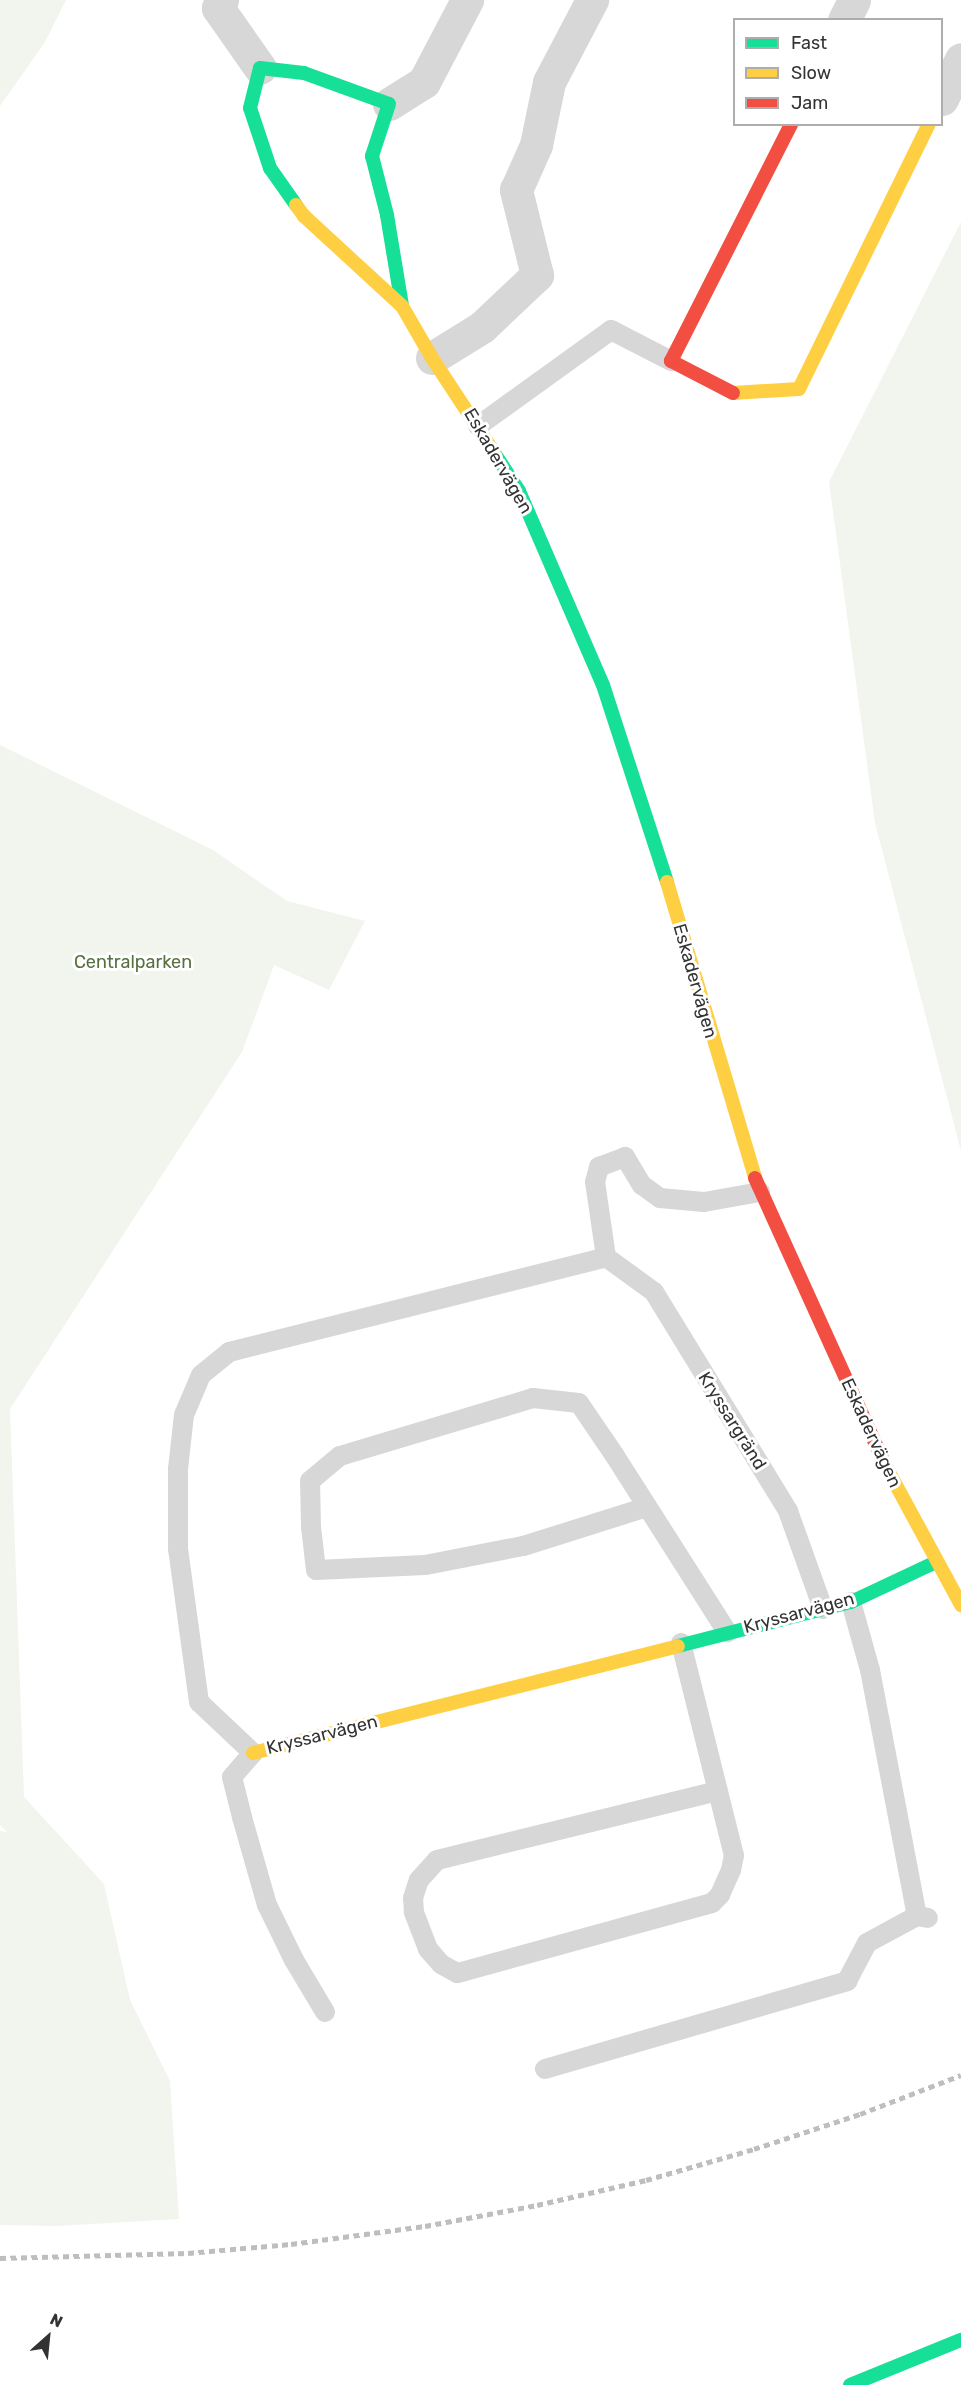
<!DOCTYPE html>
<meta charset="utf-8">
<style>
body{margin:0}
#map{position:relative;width:961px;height:2385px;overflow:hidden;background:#fff;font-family:Rubik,sans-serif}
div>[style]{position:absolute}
.green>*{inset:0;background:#f1f5ed}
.lane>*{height:20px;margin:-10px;padding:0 10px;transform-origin:10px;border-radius:10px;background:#d7d7d7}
.street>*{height:33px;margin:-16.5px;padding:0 16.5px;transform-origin:16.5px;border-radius:16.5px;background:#d7d7d7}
.fast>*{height:14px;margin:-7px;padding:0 7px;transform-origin:7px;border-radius:7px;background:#16e098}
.slow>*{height:14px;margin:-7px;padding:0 7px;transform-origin:7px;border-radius:7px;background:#ffcf43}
.jam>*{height:14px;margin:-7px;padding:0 7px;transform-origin:7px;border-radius:7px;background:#f24e42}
.rail>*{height:4.5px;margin-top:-2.25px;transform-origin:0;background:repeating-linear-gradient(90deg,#bebebe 0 6px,transparent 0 10.5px)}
span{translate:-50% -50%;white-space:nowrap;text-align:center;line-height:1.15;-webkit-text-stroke:6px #fff;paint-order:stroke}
.street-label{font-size:18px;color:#333}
.park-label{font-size:18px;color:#56703f}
.legend{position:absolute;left:733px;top:18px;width:210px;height:108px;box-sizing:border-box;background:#fff;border:2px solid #adadad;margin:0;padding:8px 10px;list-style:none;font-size:18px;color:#333}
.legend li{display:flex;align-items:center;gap:12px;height:30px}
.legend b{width:30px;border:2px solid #adadad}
.north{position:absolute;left:18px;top:2307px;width:60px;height:60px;-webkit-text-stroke:4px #fff;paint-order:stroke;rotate:27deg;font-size:16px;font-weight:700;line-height:24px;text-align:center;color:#333}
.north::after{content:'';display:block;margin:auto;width:21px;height:27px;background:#333;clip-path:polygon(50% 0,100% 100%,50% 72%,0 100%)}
</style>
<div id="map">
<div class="green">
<div style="clip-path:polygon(0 0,66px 0,45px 42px,0 106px)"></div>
<div style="clip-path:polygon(961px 222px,961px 1151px,875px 823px,829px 482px)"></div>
<div style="clip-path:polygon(0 745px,213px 850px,287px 901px,365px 921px,329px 990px,274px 965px,242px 1052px,10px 1409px,24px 1797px,104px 1884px,130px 2000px,170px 2081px,179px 2219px,56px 2226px,0 2225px,0 1831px,7px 1832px,0 1825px)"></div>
</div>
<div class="lane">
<div style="left:478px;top:426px;width:164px;rotate:-35.8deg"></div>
<div style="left:611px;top:330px;width:68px;rotate:27.3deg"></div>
<div style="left:606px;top:1257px;width:76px;rotate:-98.3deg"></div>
<div style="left:595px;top:1182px;width:16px;rotate:-75deg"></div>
<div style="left:599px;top:1167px;width:28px;rotate:-21deg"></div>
<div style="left:625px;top:1157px;width:33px;rotate:59deg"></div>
<div style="left:642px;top:1185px;width:22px;rotate:36deg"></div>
<div style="left:660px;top:1198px;width:44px;rotate:5.2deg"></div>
<div style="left:704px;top:1202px;width:57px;rotate:-10.1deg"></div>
<div style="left:647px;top:1507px;width:130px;rotate:162.5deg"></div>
<div style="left:523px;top:1546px;width:100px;rotate:169deg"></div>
<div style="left:425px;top:1565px;width:109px;rotate:177.4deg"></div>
<div style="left:316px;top:1570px;width:43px;rotate:-96.6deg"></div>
<div style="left:311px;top:1527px;width:46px;rotate:-91.2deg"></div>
<div style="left:310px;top:1481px;width:39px;rotate:-40deg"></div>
<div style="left:340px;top:1456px;width:202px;rotate:-16.7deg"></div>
<div style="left:533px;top:1398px;width:46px;rotate:6.2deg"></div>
<div style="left:579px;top:1403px;width:64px;rotate:55.8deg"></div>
<div style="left:615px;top:1456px;width:209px;rotate:57.5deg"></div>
<div style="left:851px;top:1602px;width:71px;rotate:74.4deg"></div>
<div style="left:870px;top:1670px;width:250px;rotate:79.2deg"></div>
<div style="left:681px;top:1643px;width:219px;rotate:76deg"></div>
<div style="left:734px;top:1855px;width:15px;rotate:101deg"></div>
<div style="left:731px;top:1870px;width:27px;rotate:114deg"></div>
<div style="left:720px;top:1895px;width:11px;rotate:135deg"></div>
<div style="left:712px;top:1903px;width:264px;rotate:164.6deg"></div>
<div style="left:457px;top:1973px;width:18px;rotate:-151deg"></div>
<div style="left:441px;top:1964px;width:20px;rotate:-131deg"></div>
<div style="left:428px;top:1949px;width:40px;rotate:-111deg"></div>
<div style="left:414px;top:1912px;width:14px;rotate:-94deg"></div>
<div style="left:413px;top:1898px;width:19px;rotate:-72deg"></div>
<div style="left:419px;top:1880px;width:27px;rotate:-48deg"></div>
<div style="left:437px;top:1860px;width:289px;rotate:-13.8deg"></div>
<div style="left:325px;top:2012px;width:61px;rotate:-120.8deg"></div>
<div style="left:294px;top:1960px;width:61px;rotate:-116.1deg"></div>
<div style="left:267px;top:1905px;width:91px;rotate:-105.9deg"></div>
<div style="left:242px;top:1817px;width:41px;rotate:-104deg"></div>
<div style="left:232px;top:1777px;width:32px;rotate:-49deg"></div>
<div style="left:253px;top:1753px;width:74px;rotate:-136.6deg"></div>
<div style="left:199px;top:1702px;width:154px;rotate:-97.8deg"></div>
<div style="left:178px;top:1549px;width:80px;rotate:-90deg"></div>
<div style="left:178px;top:1469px;width:54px;rotate:-83.7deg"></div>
<div style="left:184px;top:1415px;width:43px;rotate:-67deg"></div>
<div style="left:201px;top:1375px;width:36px;rotate:-39deg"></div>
<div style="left:229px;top:1352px;width:389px;rotate:-14.1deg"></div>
<div style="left:606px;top:1257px;width:59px;rotate:36.1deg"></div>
<div style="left:654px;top:1292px;width:257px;rotate:58.5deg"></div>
<div style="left:788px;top:1511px;width:104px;rotate:70.3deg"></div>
<div style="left:545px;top:2069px;width:315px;rotate:-16.2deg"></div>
<div style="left:847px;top:1981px;width:43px;rotate:-62.2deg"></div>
<div style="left:867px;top:1943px;width:57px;rotate:-28.4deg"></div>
<div style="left:917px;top:1916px;width:11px;rotate:10deg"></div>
</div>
<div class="street">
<div style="left:222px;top:0;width:9px;rotate:117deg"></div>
<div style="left:218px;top:8px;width:73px;rotate:55deg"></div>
<div style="left:844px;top:20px;width:22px;rotate:-63deg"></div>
<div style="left:942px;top:99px;width:44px;rotate:-64.6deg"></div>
<div style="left:389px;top:104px;width:41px;rotate:-32.2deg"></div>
<div style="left:424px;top:82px;width:93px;rotate:-62.3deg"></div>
<div style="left:432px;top:358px;width:59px;rotate:-31.8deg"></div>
<div style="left:482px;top:327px;width:76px;rotate:-43.4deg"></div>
<div style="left:537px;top:275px;width:88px;rotate:-103.9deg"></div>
<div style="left:516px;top:190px;width:49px;rotate:-66deg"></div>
<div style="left:536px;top:145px;width:64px;rotate:-78.3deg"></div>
<div style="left:549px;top:82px;width:93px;rotate:-62.3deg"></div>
</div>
<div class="fast">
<div style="left:296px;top:205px;width:45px;rotate:-125.1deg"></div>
<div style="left:270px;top:168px;width:63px;rotate:-108.4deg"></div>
<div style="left:250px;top:108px;width:41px;rotate:-76deg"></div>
<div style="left:260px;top:68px;width:44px;rotate:6.5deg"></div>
<div style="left:304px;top:73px;width:90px;rotate:20deg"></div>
<div style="left:389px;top:104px;width:55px;rotate:108.1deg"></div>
<div style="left:372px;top:156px;width:61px;rotate:75.7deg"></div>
<div style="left:387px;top:215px;width:92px;rotate:80.6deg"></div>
<div style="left:495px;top:454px;width:44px;rotate:57deg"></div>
<div style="left:519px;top:491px;width:211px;rotate:66.6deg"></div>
<div style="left:603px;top:685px;width:207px;rotate:72deg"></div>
<div style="left:678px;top:1646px;width:179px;rotate:-14.3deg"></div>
<div style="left:851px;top:1602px;width:94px;rotate:-25.2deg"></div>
<div style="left:850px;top:2385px;width:120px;rotate:-22.1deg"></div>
</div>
<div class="slow">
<div style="left:296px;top:205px;width:14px;rotate:54deg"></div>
<div style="left:304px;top:216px;width:133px;rotate:42.6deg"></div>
<div style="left:402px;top:306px;width:60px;rotate:60deg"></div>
<div style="left:432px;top:358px;width:115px;rotate:56.7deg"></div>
<div style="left:733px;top:393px;width:66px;rotate:-3.5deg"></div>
<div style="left:799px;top:389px;width:295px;rotate:-63.9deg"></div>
<div style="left:667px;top:882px;width:309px;rotate:73.4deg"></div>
<div style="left:884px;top:1463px;width:162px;rotate:61.5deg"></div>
<div style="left:253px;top:1753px;width:438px;rotate:-14.1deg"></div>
</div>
<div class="jam">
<div style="left:733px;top:393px;width:70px;rotate:-152.7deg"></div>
<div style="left:671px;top:361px;width:266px;rotate:-63.1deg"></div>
<div style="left:755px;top:1178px;width:313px;rotate:65.6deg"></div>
</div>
<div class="rail">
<div style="left:0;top:2258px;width:188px;rotate:-1.5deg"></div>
<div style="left:188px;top:2253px;width:103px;rotate:-5deg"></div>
<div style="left:291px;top:2244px;width:135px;rotate:-7.7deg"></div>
<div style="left:425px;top:2226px;width:114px;rotate:-10.6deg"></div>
<div style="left:537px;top:2205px;width:112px;rotate:-12.9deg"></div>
<div style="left:646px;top:2180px;width:112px;rotate:-16deg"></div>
<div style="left:754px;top:2149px;width:112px;rotate:-18.3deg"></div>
<div style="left:860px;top:2114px;width:108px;rotate:-21.1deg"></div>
</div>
<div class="street-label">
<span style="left:498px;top:461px;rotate:60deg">Eskadervägen</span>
<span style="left:695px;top:981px;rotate:74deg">Eskadervägen</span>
<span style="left:732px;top:1421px;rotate:58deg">Kryssargränd</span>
<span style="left:871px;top:1433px;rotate:65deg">Eskadervägen</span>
<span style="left:799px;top:1613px;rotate:-15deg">Kryssarvägen</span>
<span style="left:322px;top:1735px;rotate:-14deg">Kryssarvägen</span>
</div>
<div class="park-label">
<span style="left:133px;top:962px">Centralparken</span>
</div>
<ul class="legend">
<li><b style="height:8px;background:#16e098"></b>Fast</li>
<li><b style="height:8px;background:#ffcf43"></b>Slow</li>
<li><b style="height:8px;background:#f24e42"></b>Jam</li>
</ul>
<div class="north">N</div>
</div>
